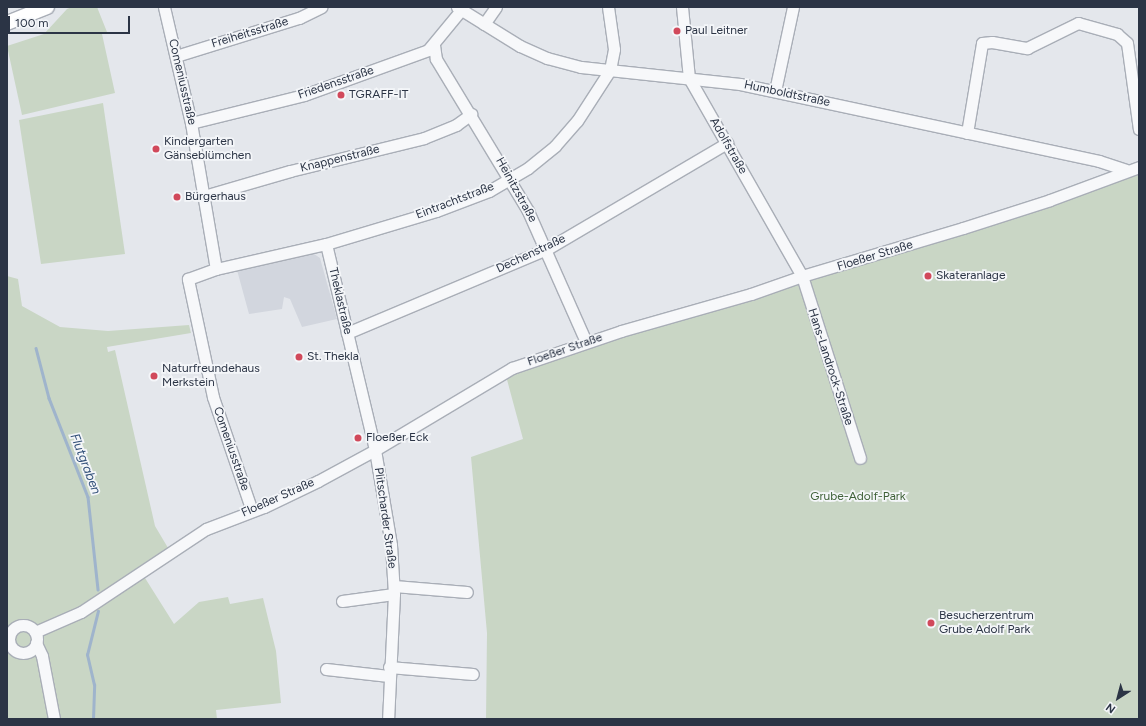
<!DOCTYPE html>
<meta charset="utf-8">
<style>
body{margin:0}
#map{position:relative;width:1146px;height:726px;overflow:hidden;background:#e4e7ec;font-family:Figtree,sans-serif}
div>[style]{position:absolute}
.built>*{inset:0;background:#d2d6de}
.green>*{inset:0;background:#c9d6c5}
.stream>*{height:2.5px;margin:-1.25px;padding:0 1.25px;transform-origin:1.25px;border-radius:1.25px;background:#9fb4cc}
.roads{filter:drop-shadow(1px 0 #a9aeb7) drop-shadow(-1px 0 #a9aeb7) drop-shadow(0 1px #a9aeb7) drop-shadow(0 -1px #a9aeb7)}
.minor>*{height:11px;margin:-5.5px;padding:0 5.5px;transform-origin:5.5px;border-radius:5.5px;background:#f7f8fa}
.minor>.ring{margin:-5.5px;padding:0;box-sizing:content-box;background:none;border:11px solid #f7f8fa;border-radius:50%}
.major>*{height:14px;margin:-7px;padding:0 7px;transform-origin:7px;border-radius:7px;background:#fff}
.dots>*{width:11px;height:11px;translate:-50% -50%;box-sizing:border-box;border:2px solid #f4f6f9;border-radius:50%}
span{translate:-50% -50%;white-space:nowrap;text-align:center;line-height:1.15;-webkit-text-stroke:3.5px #f4f6f9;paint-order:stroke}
.poi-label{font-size:12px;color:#2b3445}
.left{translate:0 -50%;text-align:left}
.street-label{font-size:12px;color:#2b3445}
.park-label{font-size:12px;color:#3f6138}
.water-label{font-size:13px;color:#34527a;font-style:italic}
.frame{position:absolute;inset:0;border:8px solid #2b3445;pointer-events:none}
.north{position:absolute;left:1098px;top:678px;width:40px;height:40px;-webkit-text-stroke:3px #f4f6f9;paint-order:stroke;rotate:216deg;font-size:11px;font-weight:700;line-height:16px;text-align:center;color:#2b3445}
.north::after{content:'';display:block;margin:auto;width:14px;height:18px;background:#2b3445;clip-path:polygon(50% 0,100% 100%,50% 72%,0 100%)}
.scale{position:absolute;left:8px;top:16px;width:122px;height:18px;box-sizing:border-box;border:2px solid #2b3445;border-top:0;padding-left:5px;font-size:12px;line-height:14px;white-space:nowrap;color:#2b3445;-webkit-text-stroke:3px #f4f6f9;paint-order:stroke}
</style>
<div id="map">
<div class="built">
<div style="clip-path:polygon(311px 252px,320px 258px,337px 319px,302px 327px,290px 299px,284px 297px,282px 309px,249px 314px,237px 270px)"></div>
</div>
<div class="green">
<div style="clip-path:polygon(72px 7px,97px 7px,107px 32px,102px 34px,115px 93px,22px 115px,7px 46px,44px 34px,67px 9px)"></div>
<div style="clip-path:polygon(103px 103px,125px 254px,41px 264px,19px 120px)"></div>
<div style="clip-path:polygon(1139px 172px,1139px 719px,486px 719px,487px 633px,471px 457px,523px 439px,506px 376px,514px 370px,798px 283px)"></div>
<div style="clip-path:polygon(7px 276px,18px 279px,22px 306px,60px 327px,108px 331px,189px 325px,191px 333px,107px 347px,108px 352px,115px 350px,155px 526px,174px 558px,145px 578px,174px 624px,199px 602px,228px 597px,230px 604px,263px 598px,276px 651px,281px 703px,216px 710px,217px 719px,7px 719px)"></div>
</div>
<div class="stream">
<div style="left:36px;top:348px;width:52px;rotate:75.4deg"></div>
<div style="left:49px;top:398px;width:106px;rotate:68.5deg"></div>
<div style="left:88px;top:497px;width:93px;rotate:83.8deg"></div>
<div style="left:93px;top:719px;width:34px;rotate:-88deg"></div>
<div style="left:94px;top:685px;width:31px;rotate:-103deg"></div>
<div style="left:87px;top:655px;width:45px;rotate:-76deg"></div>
</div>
<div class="roads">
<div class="minor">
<div style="left:164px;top:7px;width:119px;rotate:76.9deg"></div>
<div style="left:191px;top:123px;width:148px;rotate:80.3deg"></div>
<div style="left:457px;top:7px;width:74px;rotate:31.8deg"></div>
<div style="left:520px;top:46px;width:30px;rotate:24deg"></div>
<div style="left:547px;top:58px;width:35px;rotate:15deg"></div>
<div style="left:581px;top:67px;width:160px;rotate:6.1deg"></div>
<div style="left:740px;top:84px;width:367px;rotate:12.1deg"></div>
<div style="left:1099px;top:161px;width:28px;rotate:18deg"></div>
<div style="left:682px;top:7px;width:71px;rotate:84.4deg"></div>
<div style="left:689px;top:78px;width:228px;rotate:60.3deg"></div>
<div style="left:802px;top:276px;width:191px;rotate:72.3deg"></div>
<div style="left:484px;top:24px;width:21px;rotate:-55deg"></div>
<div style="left:434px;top:45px;width:14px;rotate:82deg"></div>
<div style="left:436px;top:59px;width:178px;rotate:58.8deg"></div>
<div style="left:528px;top:211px;width:143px;rotate:66.1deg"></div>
<div style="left:176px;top:56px;width:129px;rotate:-17.2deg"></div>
<div style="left:299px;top:18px;width:25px;rotate:-26deg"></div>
<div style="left:775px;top:91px;width:86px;rotate:-77.9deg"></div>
<div style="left:191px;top:123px;width:116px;rotate:-13.9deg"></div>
<div style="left:304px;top:95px;width:132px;rotate:-19.9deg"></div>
<div style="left:428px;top:50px;width:52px;rotate:-50.5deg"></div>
<div style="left:967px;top:133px;width:91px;rotate:-80.5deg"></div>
<div style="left:982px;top:43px;width:10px;rotate:-6deg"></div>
<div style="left:992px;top:42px;width:36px;rotate:10deg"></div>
<div style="left:1027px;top:48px;width:57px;rotate:-26.1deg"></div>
<div style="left:1078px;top:23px;width:41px;rotate:15.8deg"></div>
<div style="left:1117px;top:34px;width:13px;rotate:42deg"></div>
<div style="left:1127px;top:43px;width:87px;rotate:82.1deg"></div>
<div style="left:204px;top:196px;width:90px;rotate:-16.2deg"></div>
<div style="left:290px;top:171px;width:138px;rotate:-13.8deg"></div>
<div style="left:424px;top:138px;width:35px;rotate:-22deg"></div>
<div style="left:456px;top:125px;width:19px;rotate:-36deg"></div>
<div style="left:326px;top:244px;width:212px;rotate:76.6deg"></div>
<div style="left:375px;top:450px;width:96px;rotate:80.4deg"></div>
<div style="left:391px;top:545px;width:49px;rotate:86.5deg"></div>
<div style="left:394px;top:594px;width:125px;rotate:92.7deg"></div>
<div style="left:347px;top:333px;width:217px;rotate:-22.8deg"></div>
<div style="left:547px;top:249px;width:209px;rotate:-30.5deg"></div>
<div style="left:252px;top:511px;width:120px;rotate:-108.9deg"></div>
<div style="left:213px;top:397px;width:121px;rotate:-102deg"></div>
<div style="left:188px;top:279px;width:30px;rotate:-20deg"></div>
<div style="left:216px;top:269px;width:113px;rotate:-12.8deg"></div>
<div style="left:326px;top:244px;width:115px;rotate:-16.7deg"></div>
<div style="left:436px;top:211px;width:57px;rotate:-20.7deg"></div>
<div style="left:489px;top:191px;width:45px;rotate:-30.5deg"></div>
<div style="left:528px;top:168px;width:35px;rotate:-39deg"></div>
<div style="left:555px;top:146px;width:33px;rotate:-49deg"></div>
<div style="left:577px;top:121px;width:61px;rotate:-57.1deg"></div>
<div style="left:610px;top:70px;width:21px;rotate:-79deg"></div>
<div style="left:614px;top:49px;width:42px;rotate:-98.1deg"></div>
<div style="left:394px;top:586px;width:73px;rotate:4.7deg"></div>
<div style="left:342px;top:601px;width:52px;rotate:-7.7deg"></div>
<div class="ring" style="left:9px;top:625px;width:17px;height:17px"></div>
<div style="left:35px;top:632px;width:50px;rotate:-23.5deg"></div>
<div style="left:81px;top:612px;width:150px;rotate:-33.6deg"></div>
<div style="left:206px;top:529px;width:62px;rotate:-20.8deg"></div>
<div style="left:264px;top:507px;width:60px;rotate:-25.7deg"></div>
<div style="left:318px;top:481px;width:65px;rotate:-28.5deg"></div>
<div style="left:375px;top:450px;width:160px;rotate:-30.9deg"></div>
<div style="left:512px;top:368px;width:115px;rotate:-18.7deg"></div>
<div style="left:621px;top:331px;width:135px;rotate:-15.9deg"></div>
<div style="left:751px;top:294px;width:54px;rotate:-19.4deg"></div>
<div style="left:802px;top:276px;width:168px;rotate:-16.6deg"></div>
<div style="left:963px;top:228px;width:91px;rotate:-17.8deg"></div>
<div style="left:1050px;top:200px;width:95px;rotate:-20.3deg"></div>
<div style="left:36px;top:643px;width:14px;rotate:65deg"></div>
<div style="left:42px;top:656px;width:64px;rotate:79.2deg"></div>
<div style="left:389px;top:667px;width:84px;rotate:4.8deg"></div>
<div style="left:326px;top:669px;width:63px;rotate:6.3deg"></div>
</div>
<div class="major">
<div style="left:7px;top:23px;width:43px;rotate:-21.8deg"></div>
</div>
</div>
<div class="dots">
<div style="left:677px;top:31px;background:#d1495b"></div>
<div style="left:341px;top:95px;background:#d1495b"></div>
<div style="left:156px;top:149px;background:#d1495b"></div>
<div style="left:177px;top:197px;background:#d1495b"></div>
<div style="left:928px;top:276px;background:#d1495b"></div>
<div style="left:299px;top:357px;background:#d1495b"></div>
<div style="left:154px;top:376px;background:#d1495b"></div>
<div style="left:358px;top:438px;background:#d1495b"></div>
<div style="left:931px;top:623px;background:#d1495b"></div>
</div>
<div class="poi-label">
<span class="left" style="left:685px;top:31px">Paul Leitner</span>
<span class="left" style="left:349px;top:95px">TGRAFF-IT</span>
<span class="left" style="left:164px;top:149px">Kindergarten<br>Gänseblümchen</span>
<span class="left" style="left:185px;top:197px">Bürgerhaus</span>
<span class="left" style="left:936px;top:276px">Skateranlage</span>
<span class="left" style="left:307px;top:357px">St. Thekla</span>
<span class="left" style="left:162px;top:376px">Naturfreundehaus<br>Merkstein</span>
<span class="left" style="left:366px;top:438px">Floeßer Eck</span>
<span class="left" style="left:939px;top:623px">Besucherzentrum<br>Grube Adolf Park</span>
</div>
<div class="street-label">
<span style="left:250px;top:33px;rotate:-17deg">Freiheitsstraße</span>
<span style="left:182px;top:82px;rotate:77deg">Comeniusstraße</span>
<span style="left:336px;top:83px;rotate:-19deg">Friedensstraße</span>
<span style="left:787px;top:94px;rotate:12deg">Humboldtstraße</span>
<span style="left:728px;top:146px;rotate:60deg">Adolfstraße</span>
<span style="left:340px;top:159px;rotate:-14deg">Knappenstraße</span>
<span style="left:516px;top:190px;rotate:61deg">Heinitzstraße</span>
<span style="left:455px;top:201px;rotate:-21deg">Eintrachtstraße</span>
<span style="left:531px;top:254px;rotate:-25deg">Dechenstraße</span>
<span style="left:875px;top:256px;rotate:-17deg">Floeßer Straße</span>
<span style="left:340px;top:301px;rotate:77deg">Theklastraße</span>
<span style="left:565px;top:350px;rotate:-19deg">Floeßer Straße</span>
<span style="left:830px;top:367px;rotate:72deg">Hans-Landrock-Straße</span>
<span style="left:231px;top:449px;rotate:71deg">Comeniusstraße</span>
<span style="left:278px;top:498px;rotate:-24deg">Floeßer Straße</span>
<span style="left:385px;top:518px;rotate:82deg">Plitscharder Straße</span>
</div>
<div class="park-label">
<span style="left:858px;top:497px">Grube-Adolf-Park</span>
</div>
<div class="water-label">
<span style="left:85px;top:464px;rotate:69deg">Flutgraben</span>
</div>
<div class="frame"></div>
<div class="north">N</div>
<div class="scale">100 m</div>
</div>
